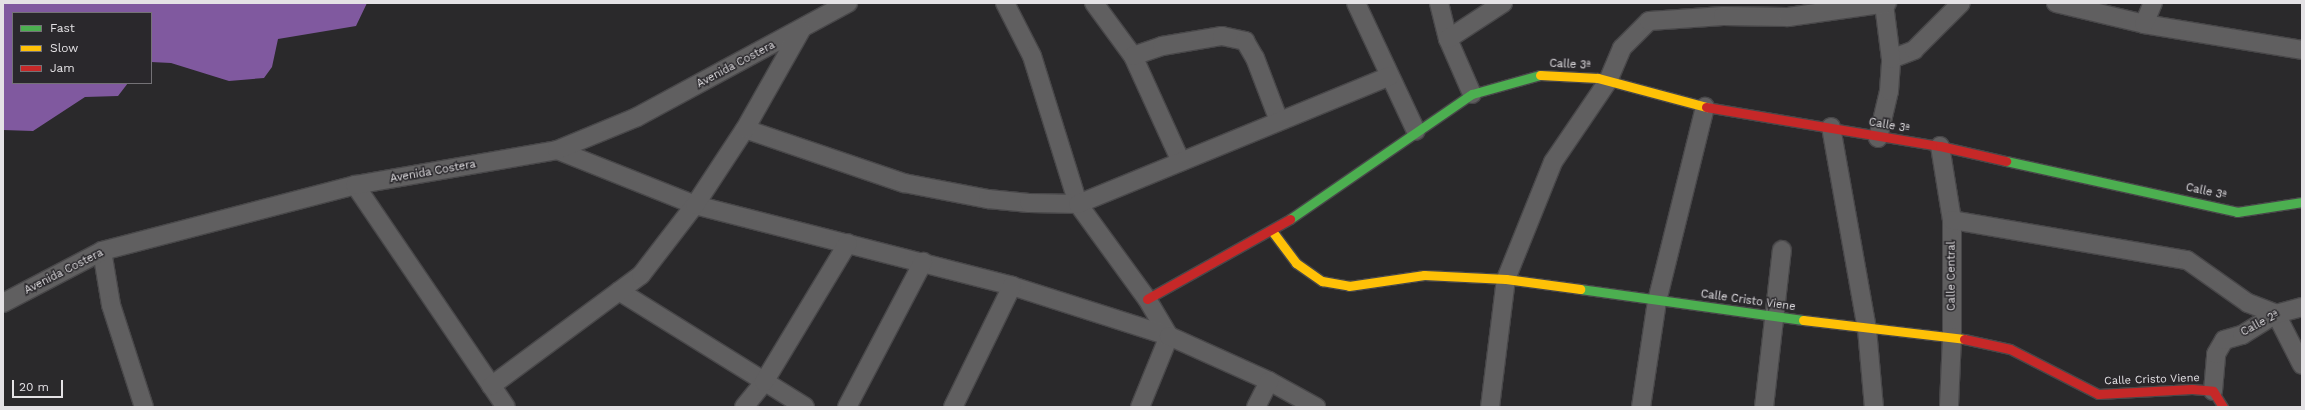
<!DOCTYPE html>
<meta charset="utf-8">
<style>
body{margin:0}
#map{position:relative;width:2305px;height:410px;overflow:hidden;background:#2a292b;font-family:"Work Sans",sans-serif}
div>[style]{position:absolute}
.water>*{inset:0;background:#80599f}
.roads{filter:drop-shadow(1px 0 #484749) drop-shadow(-1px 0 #484749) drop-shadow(0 1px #484749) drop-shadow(0 -1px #484749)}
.street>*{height:18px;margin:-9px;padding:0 9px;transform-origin:9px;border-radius:9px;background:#605f60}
.fast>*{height:9px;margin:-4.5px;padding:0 4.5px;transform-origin:4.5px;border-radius:4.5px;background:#4caf50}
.slow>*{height:9px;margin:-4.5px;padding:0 4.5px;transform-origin:4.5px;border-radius:4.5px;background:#ffc107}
.jam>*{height:9px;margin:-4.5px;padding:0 4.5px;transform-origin:4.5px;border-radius:4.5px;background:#c62828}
span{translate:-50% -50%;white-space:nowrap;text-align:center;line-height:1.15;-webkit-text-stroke:3px #2a282c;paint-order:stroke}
.street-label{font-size:11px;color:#e4e2e5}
.frame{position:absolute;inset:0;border:4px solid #e4e2e5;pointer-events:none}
.legend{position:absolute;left:12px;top:12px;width:140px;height:72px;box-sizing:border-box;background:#2a282c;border:1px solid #747276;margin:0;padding:5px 7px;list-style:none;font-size:12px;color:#e4e2e5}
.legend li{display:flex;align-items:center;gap:8px;height:20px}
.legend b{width:20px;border:1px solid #747276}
.scale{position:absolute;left:12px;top:380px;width:51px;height:18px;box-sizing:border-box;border:2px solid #e4e2e5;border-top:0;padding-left:5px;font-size:12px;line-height:14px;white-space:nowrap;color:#e4e2e5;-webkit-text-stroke:3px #2a282c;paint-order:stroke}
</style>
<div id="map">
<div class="water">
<div style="clip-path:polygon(3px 3px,367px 3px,356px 26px,278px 39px,272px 67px,264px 78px,229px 81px,171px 63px,151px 62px,151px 13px,13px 13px,13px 83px,128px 83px,118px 96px,85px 97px,33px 131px,3px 130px)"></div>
</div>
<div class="roads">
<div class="street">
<div style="left:1005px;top:3px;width:59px;rotate:63deg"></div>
<div style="left:1032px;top:56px;width:155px;rotate:72.7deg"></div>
<div style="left:1078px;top:204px;width:117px;rotate:54deg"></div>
<div style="left:1147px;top:299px;width:43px;rotate:59.3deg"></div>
<div style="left:1169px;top:336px;width:77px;rotate:112.2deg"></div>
<div style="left:1094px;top:3px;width:66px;rotate:53.7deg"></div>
<div style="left:1133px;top:56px;width:116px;rotate:65.6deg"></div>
<div style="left:1356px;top:3px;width:141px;rotate:64.9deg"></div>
<div style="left:1439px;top:3px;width:37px;rotate:76deg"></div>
<div style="left:1448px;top:39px;width:60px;rotate:66.4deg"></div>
<div style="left:2056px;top:3px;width:90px;rotate:13.4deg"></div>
<div style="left:2144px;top:24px;width:160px;rotate:9.3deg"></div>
<div style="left:2144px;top:24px;width:23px;rotate:-67deg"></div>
<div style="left:1448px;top:39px;width:66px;rotate:-33.2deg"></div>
<div style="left:1133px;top:56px;width:31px;rotate:-19deg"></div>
<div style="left:1162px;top:46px;width:61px;rotate:-9.5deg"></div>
<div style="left:1222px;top:36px;width:24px;rotate:12deg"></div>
<div style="left:1245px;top:41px;width:20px;rotate:60deg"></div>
<div style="left:1255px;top:58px;width:67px;rotate:69.1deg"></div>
<div style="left:1891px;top:59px;width:25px;rotate:-21deg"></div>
<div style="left:1914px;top:50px;width:66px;rotate:-45deg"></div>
<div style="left:1831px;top:127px;width:205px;rotate:79.9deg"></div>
<div style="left:1867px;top:329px;width:78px;rotate:84.9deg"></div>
<div style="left:745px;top:129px;width:168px;rotate:18.8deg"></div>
<div style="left:904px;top:183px;width:86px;rotate:10.8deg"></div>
<div style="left:988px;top:199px;width:41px;rotate:5.6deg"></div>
<div style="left:1029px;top:203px;width:49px;rotate:1.2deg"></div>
<div style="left:1078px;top:204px;width:337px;rotate:-22.3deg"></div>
<div style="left:1878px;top:138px;width:48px;rotate:-76.8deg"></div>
<div style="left:1889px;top:91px;width:32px;rotate:-86deg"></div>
<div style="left:1891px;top:59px;width:55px;rotate:-97.3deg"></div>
<div style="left:1940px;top:146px;width:75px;rotate:80.8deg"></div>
<div style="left:1952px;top:220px;width:117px;rotate:90deg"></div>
<div style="left:1952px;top:337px;width:70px;rotate:92.5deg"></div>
<div style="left:557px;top:150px;width:149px;rotate:21.7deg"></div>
<div style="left:695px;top:205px;width:327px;rotate:14.3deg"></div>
<div style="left:1012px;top:286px;width:165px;rotate:17.7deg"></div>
<div style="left:1169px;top:336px;width:110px;rotate:24.2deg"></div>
<div style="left:1269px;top:381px;width:54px;rotate:29deg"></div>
<div style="left:355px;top:185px;width:268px;rotate:55.8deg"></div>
<div style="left:1952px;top:220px;width:238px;rotate:9.7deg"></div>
<div style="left:2187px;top:260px;width:75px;rotate:35.2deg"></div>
<div style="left:2248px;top:303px;width:30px;rotate:21deg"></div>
<div style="left:2276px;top:314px;width:57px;rotate:63deg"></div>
<div style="left:102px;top:251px;width:55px;rotate:80.5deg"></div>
<div style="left:111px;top:305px;width:107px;rotate:72.1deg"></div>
<div style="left:619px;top:291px;width:219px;rotate:31.9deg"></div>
<div style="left:3px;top:303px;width:112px;rotate:-27.7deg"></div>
<div style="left:102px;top:251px;width:261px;rotate:-14.6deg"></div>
<div style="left:355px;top:185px;width:205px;rotate:-9.8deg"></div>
<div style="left:557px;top:150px;width:87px;rotate:-22.4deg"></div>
<div style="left:637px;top:117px;width:240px;rotate:-28.4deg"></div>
<div style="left:491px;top:386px;width:187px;rotate:-36.5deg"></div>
<div style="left:641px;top:275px;width:88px;rotate:-52.4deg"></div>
<div style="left:695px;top:205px;width:91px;rotate:-56.7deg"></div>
<div style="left:745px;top:129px;width:114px;rotate:-60.5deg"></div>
<div style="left:2213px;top:391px;width:37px;rotate:-85deg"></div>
<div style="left:2216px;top:354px;width:16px;rotate:-60deg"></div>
<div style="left:2224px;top:340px;width:19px;rotate:-16deg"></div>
<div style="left:2242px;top:335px;width:40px;rotate:-32deg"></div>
<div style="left:2276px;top:314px;width:27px;rotate:-15deg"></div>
<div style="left:744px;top:407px;width:32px;rotate:-51deg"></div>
<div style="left:764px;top:382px;width:162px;rotate:-58.9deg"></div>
<div style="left:847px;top:407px;width:164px;rotate:-62.3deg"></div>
<div style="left:953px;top:407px;width:135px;rotate:-64deg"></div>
<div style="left:1256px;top:407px;width:29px;rotate:-63deg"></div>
<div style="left:1490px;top:407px;width:129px;rotate:-82.9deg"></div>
<div style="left:1506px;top:279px;width:126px;rotate:-68.1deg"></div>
<div style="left:1553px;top:162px;width:98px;rotate:-55.8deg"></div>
<div style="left:1608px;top:81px;width:36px;rotate:-67deg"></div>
<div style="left:1622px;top:48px;width:38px;rotate:-45deg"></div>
<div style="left:1649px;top:21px;width:74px;rotate:-3.9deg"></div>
<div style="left:1723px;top:16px;width:65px;rotate:0.9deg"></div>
<div style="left:1788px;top:17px;width:100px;rotate:-8deg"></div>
<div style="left:1641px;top:407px;width:107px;rotate:-81.4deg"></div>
<div style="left:1657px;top:301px;width:200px;rotate:-76.1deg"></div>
<div style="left:1764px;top:407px;width:158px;rotate:-83.5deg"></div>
</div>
<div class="fast">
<div style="left:2006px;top:161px;width:237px;rotate:12.4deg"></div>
<div style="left:2237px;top:212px;width:66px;rotate:-8.7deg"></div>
<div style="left:1290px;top:219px;width:221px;rotate:-34.5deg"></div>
<div style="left:1472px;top:94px;width:71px;rotate:-15.6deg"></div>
<div style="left:1580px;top:289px;width:225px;rotate:7.9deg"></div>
</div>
<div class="slow">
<div style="left:1540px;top:75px;width:58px;rotate:3deg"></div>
<div style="left:1598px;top:78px;width:112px;rotate:15deg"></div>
<div style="left:1272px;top:231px;width:40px;rotate:53deg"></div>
<div style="left:1296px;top:263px;width:32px;rotate:35deg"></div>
<div style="left:1322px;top:281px;width:27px;rotate:10deg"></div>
<div style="left:1349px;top:286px;width:76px;rotate:-8.3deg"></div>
<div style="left:1424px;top:275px;width:82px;rotate:2.8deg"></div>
<div style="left:1506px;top:279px;width:75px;rotate:7.7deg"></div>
<div style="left:1803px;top:320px;width:162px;rotate:6.7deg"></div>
</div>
<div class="jam">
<div style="left:1706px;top:107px;width:237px;rotate:9.5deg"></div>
<div style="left:1940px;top:146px;width:68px;rotate:12.8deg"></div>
<div style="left:1147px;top:299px;width:164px;rotate:-29.2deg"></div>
<div style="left:1964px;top:339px;width:47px;rotate:12.3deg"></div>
<div style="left:2010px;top:349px;width:99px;rotate:27.1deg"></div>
<div style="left:2098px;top:394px;width:94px;rotate:-3deg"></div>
<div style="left:2192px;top:389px;width:21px;rotate:5deg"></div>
<div style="left:2213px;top:391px;width:19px;rotate:58deg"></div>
</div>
</div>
<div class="street-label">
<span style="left:736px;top:65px;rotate:-28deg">Avenida Costera</span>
<span style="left:1570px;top:65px;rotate:3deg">Calle 3ª</span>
<span style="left:1889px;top:126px;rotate:10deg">Calle 3ª</span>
<span style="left:433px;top:172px;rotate:-10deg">Avenida Costera</span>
<span style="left:2206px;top:192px;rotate:12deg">Calle 3ª</span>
<span style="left:64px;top:272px;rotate:-27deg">Avenida Costera</span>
<span style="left:1952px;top:276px;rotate:-90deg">Calle Central</span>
<span style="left:1748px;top:301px;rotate:8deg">Calle Cristo Viene</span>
<span style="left:2260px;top:324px;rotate:-28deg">Calle 2ª</span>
<span style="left:2152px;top:380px;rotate:-2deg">Calle Cristo Viene</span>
</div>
<div class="frame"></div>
<ul class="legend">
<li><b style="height:5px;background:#4caf50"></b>Fast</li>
<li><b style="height:5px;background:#ffc107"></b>Slow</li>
<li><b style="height:5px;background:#c62828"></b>Jam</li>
</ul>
<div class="scale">20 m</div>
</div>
